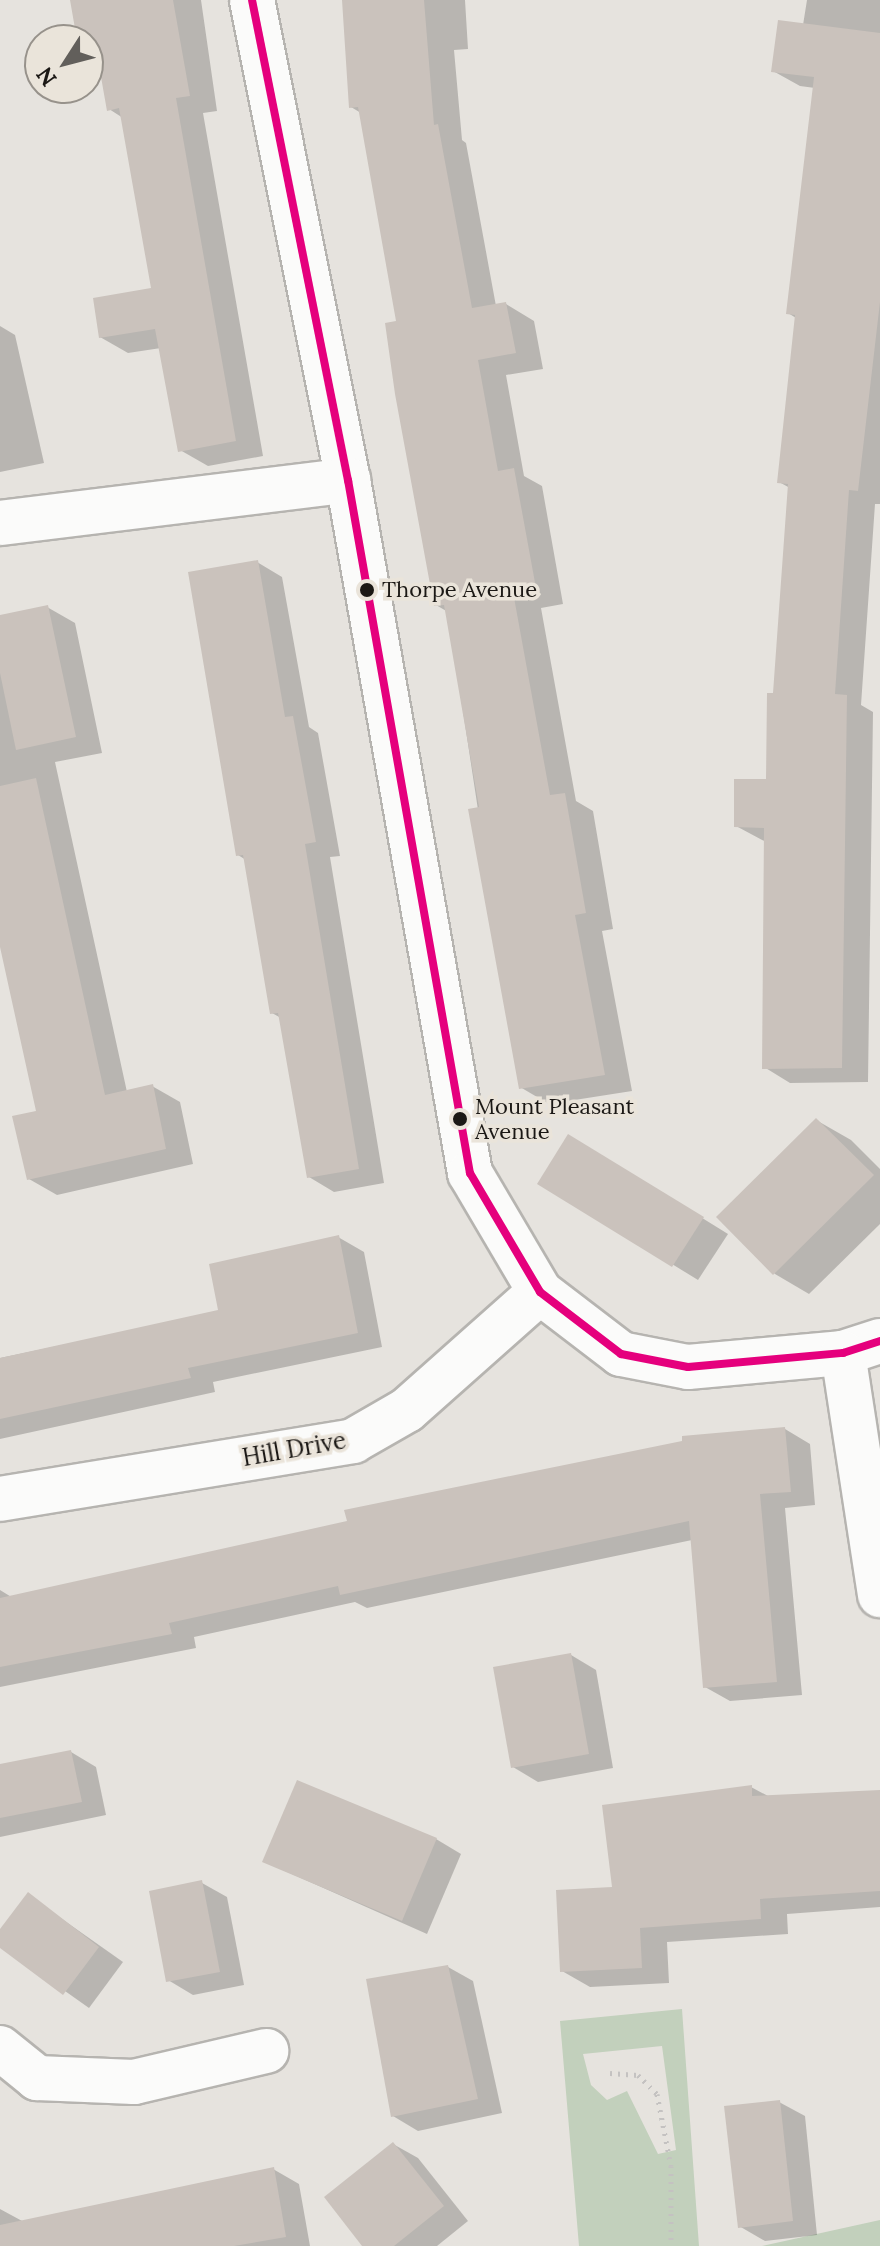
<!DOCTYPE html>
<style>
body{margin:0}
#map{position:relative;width:880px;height:2246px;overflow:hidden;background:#e6e3de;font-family:Lora,serif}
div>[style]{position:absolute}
.forest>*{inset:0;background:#c2d0bc}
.shadow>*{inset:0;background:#0003}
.building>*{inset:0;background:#cac2bc}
.path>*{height:5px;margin-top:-2.5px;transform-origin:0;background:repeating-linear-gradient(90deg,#c4c2c1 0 2px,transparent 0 8px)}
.roads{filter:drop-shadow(2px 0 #b6b4b0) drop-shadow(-2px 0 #b6b4b0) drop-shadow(0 2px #b6b4b0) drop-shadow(0 -2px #b6b4b0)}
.street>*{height:44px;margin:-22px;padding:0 22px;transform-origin:22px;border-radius:22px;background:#fbfbfa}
.bus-1>*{height:8px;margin:-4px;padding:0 4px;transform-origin:4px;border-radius:4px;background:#e5007d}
.dots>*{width:22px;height:22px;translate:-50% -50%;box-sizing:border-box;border:4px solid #eae4da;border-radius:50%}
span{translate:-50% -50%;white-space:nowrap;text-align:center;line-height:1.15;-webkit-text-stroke:7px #eae4da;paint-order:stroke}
.bus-label{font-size:22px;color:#1b1815}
.left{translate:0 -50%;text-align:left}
.street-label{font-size:24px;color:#1b1815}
.north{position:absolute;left:24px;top:24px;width:80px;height:80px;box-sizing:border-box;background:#eae4da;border:2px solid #97928b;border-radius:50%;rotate:234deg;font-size:22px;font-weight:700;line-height:32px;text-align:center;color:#1b1815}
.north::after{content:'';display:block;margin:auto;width:28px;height:36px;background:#625f5b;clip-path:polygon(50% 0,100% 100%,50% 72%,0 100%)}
</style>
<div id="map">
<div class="forest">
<div style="clip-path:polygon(evenodd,682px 2009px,699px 2246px,579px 2246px,560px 2021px,682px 2009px,662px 2046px,676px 2150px,658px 2154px,627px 2091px,607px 2100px,591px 2085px,583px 2054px,662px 2046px)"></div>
<div style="clip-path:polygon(880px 2220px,880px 2246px,762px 2246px)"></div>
</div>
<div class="shadow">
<div style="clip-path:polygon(72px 0,201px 0,217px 111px,203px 113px,263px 456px,208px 466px,180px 450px,161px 348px,128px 353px,100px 337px,153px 290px,123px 118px,109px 109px,99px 56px,88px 49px)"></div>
<div style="clip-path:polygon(344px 0,465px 0,468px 49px,454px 50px,462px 140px,466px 143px,496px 306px,506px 304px,534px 321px,543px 369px,506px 375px,524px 476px,542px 486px,563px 604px,541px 608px,576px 801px,593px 811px,613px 929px,602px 931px,632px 1091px,549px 1104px,520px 1087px,448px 612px,436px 605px,399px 323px,361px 113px,351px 107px)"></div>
<div style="clip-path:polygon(807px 0,880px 0,880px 504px,875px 504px,861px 705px,873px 712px,868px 1082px,790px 1083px,764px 1067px,766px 842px,736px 826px,768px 781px,790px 488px,779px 482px,796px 318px,788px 313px,815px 88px,800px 86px,773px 71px,803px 25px)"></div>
<div style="clip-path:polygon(0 326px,15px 335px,44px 463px,0 472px)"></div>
<div style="clip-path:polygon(257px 562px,282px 577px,309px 727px,318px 733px,340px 856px,330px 857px,384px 1183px,334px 1192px,309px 1177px,281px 1018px,272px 1013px,246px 860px,238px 855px)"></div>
<div style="clip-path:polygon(47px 607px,75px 623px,102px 753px,55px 762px,127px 1092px,152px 1086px,180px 1102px,193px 1164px,57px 1195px,29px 1179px,38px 1112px,0 938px,0 617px)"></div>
<div style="clip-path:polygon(816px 1120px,851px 1140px,880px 1169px,880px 1224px,809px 1294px,775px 1274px,719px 1217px)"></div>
<div style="clip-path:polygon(594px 1151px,728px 1234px,698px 1280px,540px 1183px)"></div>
<div style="clip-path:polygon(338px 1237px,364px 1252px,382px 1347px,213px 1382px,215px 1392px,0 1439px,0 1358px,221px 1312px)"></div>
<div style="clip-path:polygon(785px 1429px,810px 1444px,815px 1505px,785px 1508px,802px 1695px,730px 1701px,705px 1687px,692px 1540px,367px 1608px,355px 1602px,194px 1637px,196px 1648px,0 1687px,0 1590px,13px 1598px)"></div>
<div style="clip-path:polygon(571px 1655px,596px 1670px,613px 1768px,538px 1782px,513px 1767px)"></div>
<div style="clip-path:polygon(71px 1752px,96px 1767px,106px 1815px,0 1837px,0 1767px)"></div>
<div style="clip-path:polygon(751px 1787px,768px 1796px,880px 1792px,880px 1907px,787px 1914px,788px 1934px,667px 1942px,669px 1983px,590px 1987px,562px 1971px,614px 1889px)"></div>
<div style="clip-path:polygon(436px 1839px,461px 1854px,427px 1934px,265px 1862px)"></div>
<div style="clip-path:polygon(202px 1883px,227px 1897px,244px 1985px,193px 1995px,168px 1980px)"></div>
<div style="clip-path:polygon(28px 1895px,123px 1962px,89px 2008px,0 1945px,0 1932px)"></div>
<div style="clip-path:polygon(448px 1967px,473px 1981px,502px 2113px,418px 2131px,393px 2116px)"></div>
<div style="clip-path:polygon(779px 2102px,805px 2116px,817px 2235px,765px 2241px,739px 2226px)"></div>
<div style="clip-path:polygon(393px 2144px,418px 2158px,468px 2221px,437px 2246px,365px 2246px)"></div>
<div style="clip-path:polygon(273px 2169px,299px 2184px,310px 2246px,0 2246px,0 2209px,24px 2222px)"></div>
</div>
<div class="building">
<div style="clip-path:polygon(70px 0,173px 0,190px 96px,176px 98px,236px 441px,178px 452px,155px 329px,99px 338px,93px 298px,151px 288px,119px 108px,107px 111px,95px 43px,77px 40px)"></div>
<div style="clip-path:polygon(342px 0,424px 0,434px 125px,438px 124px,472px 308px,506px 302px,516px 353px,478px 360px,498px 471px,514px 468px,536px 588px,513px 592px,550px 795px,565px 793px,586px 913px,575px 915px,605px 1075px,519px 1089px,468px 809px,479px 807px,444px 605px,434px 606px,395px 394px,385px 323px,396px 321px,358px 107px,349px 108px)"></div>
<div style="clip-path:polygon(778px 20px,880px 33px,880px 302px,858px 491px,849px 490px,835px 694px,847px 695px,842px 1068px,762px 1069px,764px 828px,734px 827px,734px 779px,766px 779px,767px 693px,773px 693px,788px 484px,777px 483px,795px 315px,786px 314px,814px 77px,771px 72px)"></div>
<div style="clip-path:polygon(258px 560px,285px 717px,293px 716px,316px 842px,305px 844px,359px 1169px,307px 1178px,278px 1013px,270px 1014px,243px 855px,236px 856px,188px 572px)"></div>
<div style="clip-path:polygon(48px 605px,76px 737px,16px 750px,0 673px,0 615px)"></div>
<div style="clip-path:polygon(36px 778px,105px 1095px,153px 1084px,166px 1149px,27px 1180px,12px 1116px,36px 1111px,0 947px,0 786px)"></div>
<div style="clip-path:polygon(816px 1118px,874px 1175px,773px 1275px,716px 1217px)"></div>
<div style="clip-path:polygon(568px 1134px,704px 1217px,672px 1267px,537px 1184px)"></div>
<div style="clip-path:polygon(339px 1235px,358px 1333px,188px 1368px,191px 1378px,0 1419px,0 1358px,218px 1310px,209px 1264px)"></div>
<div style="clip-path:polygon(785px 1427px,791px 1492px,760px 1494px,777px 1682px,703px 1688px,689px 1521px,340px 1595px,338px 1586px,169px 1623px,172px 1634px,0 1667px,0 1598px,347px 1521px,344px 1510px,682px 1441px,682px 1436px)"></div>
<div style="clip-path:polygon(571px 1653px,589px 1754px,511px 1768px,493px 1667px)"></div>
<div style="clip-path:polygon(71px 1750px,82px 1802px,0 1818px,0 1764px)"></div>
<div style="clip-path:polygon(297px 1780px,437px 1838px,402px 1921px,262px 1862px)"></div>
<div style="clip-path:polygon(752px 1785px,752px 1796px,880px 1790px,880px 1891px,760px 1899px,761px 1919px,640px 1928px,642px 1968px,560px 1972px,556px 1890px,612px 1887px,602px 1805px)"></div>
<div style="clip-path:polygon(202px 1880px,220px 1972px,166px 1982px,149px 1891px)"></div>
<div style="clip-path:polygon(28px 1892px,99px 1947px,63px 1995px,0 1948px,0 1929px)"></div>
<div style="clip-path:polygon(448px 1965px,478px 2099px,391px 2117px,366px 1979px)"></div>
<div style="clip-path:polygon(780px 2100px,793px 2221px,738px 2228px,724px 2106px)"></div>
<div style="clip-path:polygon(393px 2142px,444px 2206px,394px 2246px,362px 2246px,324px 2197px)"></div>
<div style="clip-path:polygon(274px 2167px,286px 2237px,234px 2246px,0 2246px,0 2225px)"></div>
</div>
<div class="path">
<div style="left:610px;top:2073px;width:28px;rotate:4deg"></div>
<div style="left:638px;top:2075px;width:27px;rotate:45deg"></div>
<div style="left:657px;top:2094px;width:73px;rotate:79deg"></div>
<div style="left:671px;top:2166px;width:80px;rotate:90deg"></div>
</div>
<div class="roads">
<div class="street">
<div style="left:252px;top:0;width:490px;rotate:78.7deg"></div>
<div style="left:348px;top:480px;width:704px;rotate:80.02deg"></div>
<div style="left:470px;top:1173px;width:138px;rotate:59.5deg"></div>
<div style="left:540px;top:1292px;width:102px;rotate:37.4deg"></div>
<div style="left:621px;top:1354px;width:68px;rotate:11deg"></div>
<div style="left:688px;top:1367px;width:156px;rotate:-5.2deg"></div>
<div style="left:843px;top:1353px;width:39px;rotate:-18deg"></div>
<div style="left:0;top:523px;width:351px;rotate:-7deg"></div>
<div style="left:843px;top:1353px;width:245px;rotate:81.3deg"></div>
<div style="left:0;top:1499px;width:358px;rotate:-9.3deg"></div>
<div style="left:353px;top:1441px;width:62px;rotate:-29.9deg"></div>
<div style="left:407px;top:1410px;width:178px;rotate:-41.6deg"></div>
<div style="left:0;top:2048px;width:48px;rotate:39deg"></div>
<div style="left:37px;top:2078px;width:97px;rotate:2.4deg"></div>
<div style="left:134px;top:2082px;width:136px;rotate:-13.2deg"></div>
</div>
</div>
<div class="bus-1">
<div style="left:252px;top:0;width:490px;rotate:78.7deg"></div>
<div style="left:348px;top:480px;width:704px;rotate:80.02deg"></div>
<div style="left:470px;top:1173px;width:138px;rotate:59.5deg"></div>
<div style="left:540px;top:1292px;width:102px;rotate:37.4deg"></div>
<div style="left:621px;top:1354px;width:68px;rotate:11deg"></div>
<div style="left:688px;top:1367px;width:156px;rotate:-5.2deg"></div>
<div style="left:843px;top:1353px;width:39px;rotate:-18deg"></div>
</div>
<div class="dots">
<div style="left:367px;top:590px;background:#1b1815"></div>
<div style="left:460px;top:1119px;background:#1b1815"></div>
</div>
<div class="bus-label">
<span class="left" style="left:382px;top:590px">Thorpe Avenue</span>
<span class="left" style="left:475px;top:1119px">Mount Pleasant<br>Avenue</span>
</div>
<div class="street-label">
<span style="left:294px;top:1449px;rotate:-10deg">Hill Drive</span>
</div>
<div class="north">N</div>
</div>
